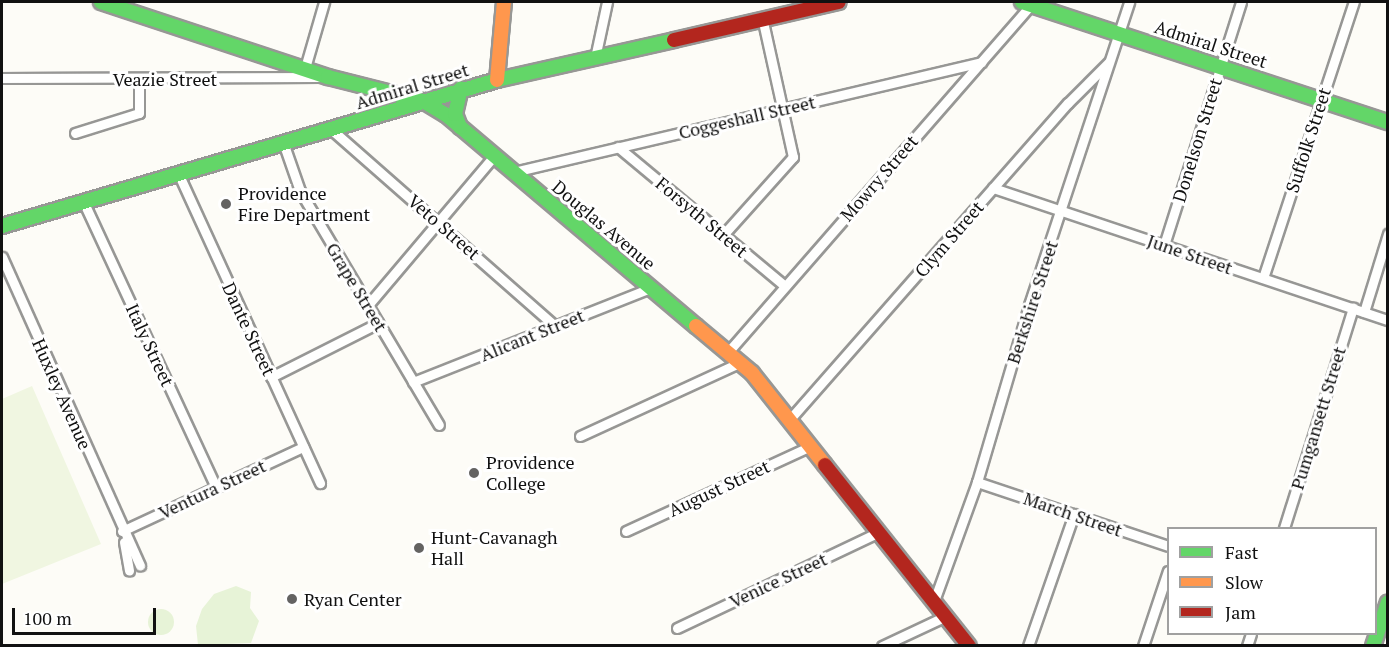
<!DOCTYPE html>
<style>
body{margin:0}
#map{position:relative;width:1389px;height:647px;overflow:hidden;background:#fdfcf7;font-family:"PT Serif",serif}
div>[style]{position:absolute}
.green>*{inset:0;background:#e7f3d7}
.round{border-radius:50%}
.pitch>*{inset:0;background:#f0f6e1}
.roads{filter:drop-shadow(2px 0 #979795) drop-shadow(-2px 0 #979795) drop-shadow(0 2px #979795) drop-shadow(0 -2px #979795)}
.street>*{height:9px;margin:-4.5px;padding:0 4.5px;transform-origin:4.5px;border-radius:4.5px;background:#fffffe}
.fast>*{height:14px;margin:-7px;padding:0 7px;transform-origin:7px;border-radius:7px;background:#63d668}
.slow>*{height:14px;margin:-7px;padding:0 7px;transform-origin:7px;border-radius:7px;background:#ff974d}
.jam>*{height:14px;margin:-7px;padding:0 7px;transform-origin:7px;border-radius:7px;background:#b3261e}
.dots>*{width:16px;height:16px;translate:-50% -50%;box-sizing:border-box;border:3px solid #fff;border-radius:50%}
span{translate:-50% -50%;white-space:nowrap;text-align:center;line-height:1.15;-webkit-text-stroke:6px #fff;paint-order:stroke}
.street-label{font-size:18px;color:#111}
.poi-label{font-size:18px;color:#111}
.left{translate:0 -50%;text-align:left}
.frame{position:absolute;inset:0;border:3px solid #111;pointer-events:none}
.legend{position:absolute;left:1167px;top:527px;width:210px;height:108px;box-sizing:border-box;background:#fff;border:2px solid #a0a0a0;margin:0;padding:8px 10px;list-style:none;font-size:18px;color:#111}
.legend li{display:flex;align-items:center;gap:12px;height:30px}
.legend b{width:30px;border:2px solid #a0a0a0}
.scale{position:absolute;left:12px;top:608px;width:144px;height:27px;box-sizing:border-box;border:3px solid #111;border-top:0;padding-left:8px;font-size:18px;line-height:21px;white-space:nowrap;color:#111;-webkit-text-stroke:4px #fff;paint-order:stroke}
</style>
<div id="map">
<div class="green">
<div style="clip-path:polygon(236px 586px,251px 592px,250px 608px,259px 621px,251px 643px,198px 645px,196px 626px,202px 609px,214px 594px)"></div>
<div class="round" style="left:148px;top:609px;width:26px;height:26px"></div>
</div>
<div class="pitch">
<div style="clip-path:polygon(32px 386px,101px 544px,2px 584px,2px 399px)"></div>
</div>
<div class="roads">
<div class="street">
<div style="left:595px;top:58px;width:57px;rotate:-77.9deg"></div>
<div style="left:305px;top:68px;width:69px;rotate:-73.9deg"></div>
<div style="left:2px;top:78px;width:315px;rotate:-0.2deg"></div>
<div style="left:332px;top:130px;width:297px;rotate:41.3deg"></div>
<div style="left:75px;top:133px;width:67px;rotate:-17.4deg"></div>
<div style="left:139px;top:113px;width:34px;rotate:-90deg"></div>
<div style="left:284px;top:145px;width:49px;rotate:70.8deg"></div>
<div style="left:300px;top:191px;width:272px;rotate:59.3deg"></div>
<div style="left:618px;top:147px;width:217px;rotate:39.8deg"></div>
<div style="left:513px;top:172px;width:481px;rotate:-13.2deg"></div>
<div style="left:179px;top:175px;width:339px;rotate:65.4deg"></div>
<div style="left:993px;top:188px;width:416px;rotate:18.5deg"></div>
<div style="left:84px;top:203px;width:313px;rotate:65.1deg"></div>
<div style="left:723px;top:235px;width:105px;rotate:-48.1deg"></div>
<div style="left:793px;top:157px;width:143px;rotate:-102.5deg"></div>
<div style="left:1164px;top:245px;width:255px;rotate:-72.4deg"></div>
<div style="left:2px;top:257px;width:338px;rotate:65.9deg"></div>
<div style="left:1263px;top:278px;width:291px;rotate:-71.8deg"></div>
<div style="left:368px;top:305px;width:195px;rotate:-49.8deg"></div>
<div style="left:1364px;top:312px;width:82px;rotate:-72.9deg"></div>
<div style="left:728px;top:352px;width:461px;rotate:-48.9deg"></div>
<div style="left:271px;top:377px;width:120px;rotate:-26.8deg"></div>
<div style="left:413px;top:382px;width:256px;rotate:-21.6deg"></div>
<div style="left:790px;top:419px;width:421px;rotate:-48.7deg"></div>
<div style="left:1068px;top:103px;width:57px;rotate:-45deg"></div>
<div style="left:580px;top:436px;width:177px;rotate:-24.7deg"></div>
<div style="left:977px;top:482px;width:201px;rotate:18.5deg"></div>
<div style="left:1284px;top:528px;width:231px;rotate:-72.6deg"></div>
<div style="left:122px;top:531px;width:200px;rotate:-24.9deg"></div>
<div style="left:626px;top:531px;width:204px;rotate:-24.7deg"></div>
<div style="left:124px;top:542px;width:29px;rotate:80deg"></div>
<div style="left:934px;top:601px;width:127px;rotate:-70.1deg"></div>
<div style="left:977px;top:482px;width:184px;rotate:-73.6deg"></div>
<div style="left:1029px;top:305px;width:319px;rotate:-71.7deg"></div>
<div style="left:677px;top:628px;width:224px;rotate:-25.4deg"></div>
<div style="left:882px;top:646px;width:71px;rotate:-25.1deg"></div>
<div style="left:1028px;top:646px;width:140px;rotate:-70.8deg"></div>
<div style="left:1143px;top:646px;width:79px;rotate:-71.6deg"></div>
<div style="left:1247px;top:646px;width:13px;rotate:-72deg"></div>
</div>
<div class="fast">
<div style="left:101px;top:2px;width:239px;rotate:18.3deg"></div>
<div style="left:328px;top:77px;width:98px;rotate:14.2deg"></div>
<div style="left:423px;top:101px;width:26px;rotate:31deg"></div>
<div style="left:445px;top:114px;width:329px;rotate:40.2deg"></div>
<div style="left:1022px;top:2px;width:385px;rotate:18.2deg"></div>
<div style="left:460px;top:127px;width:14px;rotate:-111deg"></div>
<div style="left:455px;top:114px;width:26px;rotate:-77deg"></div>
<div style="left:2px;top:226px;width:516px;rotate:-16.43deg"></div>
<div style="left:497px;top:80px;width:181px;rotate:-12.7deg"></div>
<div style="left:1373px;top:646px;width:46px;rotate:-71.2deg"></div>
</div>
<div class="slow">
<div style="left:497px;top:80px;width:78px;rotate:-84.9deg"></div>
<div style="left:696px;top:326px;width:73px;rotate:40deg"></div>
<div style="left:752px;top:373px;width:117px;rotate:51.6deg"></div>
</div>
<div class="jam">
<div style="left:674px;top:40px;width:169px;rotate:-13deg"></div>
<div style="left:825px;top:465px;width:231px;rotate:51.5deg"></div>
</div>
</div>
<div class="dots">
<div style="left:226px;top:204px;background:#646362"></div>
<div style="left:474px;top:473px;background:#646362"></div>
<div style="left:419px;top:548px;background:#646362"></div>
<div style="left:292px;top:599px;background:#646362"></div>
</div>
<div class="street-label">
<span style="left:1211px;top:44px;rotate:18deg">Admiral Street</span>
<span style="left:165px;top:79px">Veazie Street</span>
<span style="left:412px;top:86px;rotate:-17deg">Admiral Street</span>
<span style="left:747px;top:117px;rotate:-13deg">Coggeshall Street</span>
<span style="left:1197px;top:140px;rotate:-73deg">Donelson Street</span>
<span style="left:1308px;top:140px;rotate:-72deg">Suffolk Street</span>
<span style="left:879px;top:178px;rotate:-49deg">Mowry Street</span>
<span style="left:702px;top:217px;rotate:40deg">Forsyth Street</span>
<span style="left:604px;top:225px;rotate:40deg">Douglas Avenue</span>
<span style="left:444px;top:227px;rotate:41deg">Veto Street</span>
<span style="left:949px;top:239px;rotate:-49deg">Clym Street</span>
<span style="left:1190px;top:254px;rotate:19deg">June Street</span>
<span style="left:357px;top:287px;rotate:59deg">Grape Street</span>
<span style="left:1032px;top:302px;rotate:-72deg">Berkshire Street</span>
<span style="left:249px;top:329px;rotate:65deg">Dante Street</span>
<span style="left:532px;top:335px;rotate:-22deg">Alicant Street</span>
<span style="left:150px;top:345px;rotate:65deg">Italy Street</span>
<span style="left:62px;top:394px;rotate:66deg">Huxley Avenue</span>
<span style="left:1318px;top:418px;rotate:-73deg">Pumgansett Street</span>
<span style="left:719px;top:488px;rotate:-25deg">August Street</span>
<span style="left:212px;top:489px;rotate:-25deg">Ventura Street</span>
<span style="left:1073px;top:514px;rotate:19deg">March Street</span>
<span style="left:778px;top:580px;rotate:-25deg">Venice Street</span>
</div>
<div class="poi-label">
<span class="left" style="left:238px;top:204px">Providence<br>Fire Department</span>
<span class="left" style="left:486px;top:473px">Providence<br>College</span>
<span class="left" style="left:431px;top:548px">Hunt-Cavanagh<br>Hall</span>
<span class="left" style="left:304px;top:599px">Ryan Center</span>
</div>
<div class="frame"></div>
<ul class="legend">
<li><b style="height:8px;background:#63d668"></b>Fast</li>
<li><b style="height:8px;background:#ff974d"></b>Slow</li>
<li><b style="height:8px;background:#b3261e"></b>Jam</li>
</ul>
<div class="scale">100 m</div>
</div>
